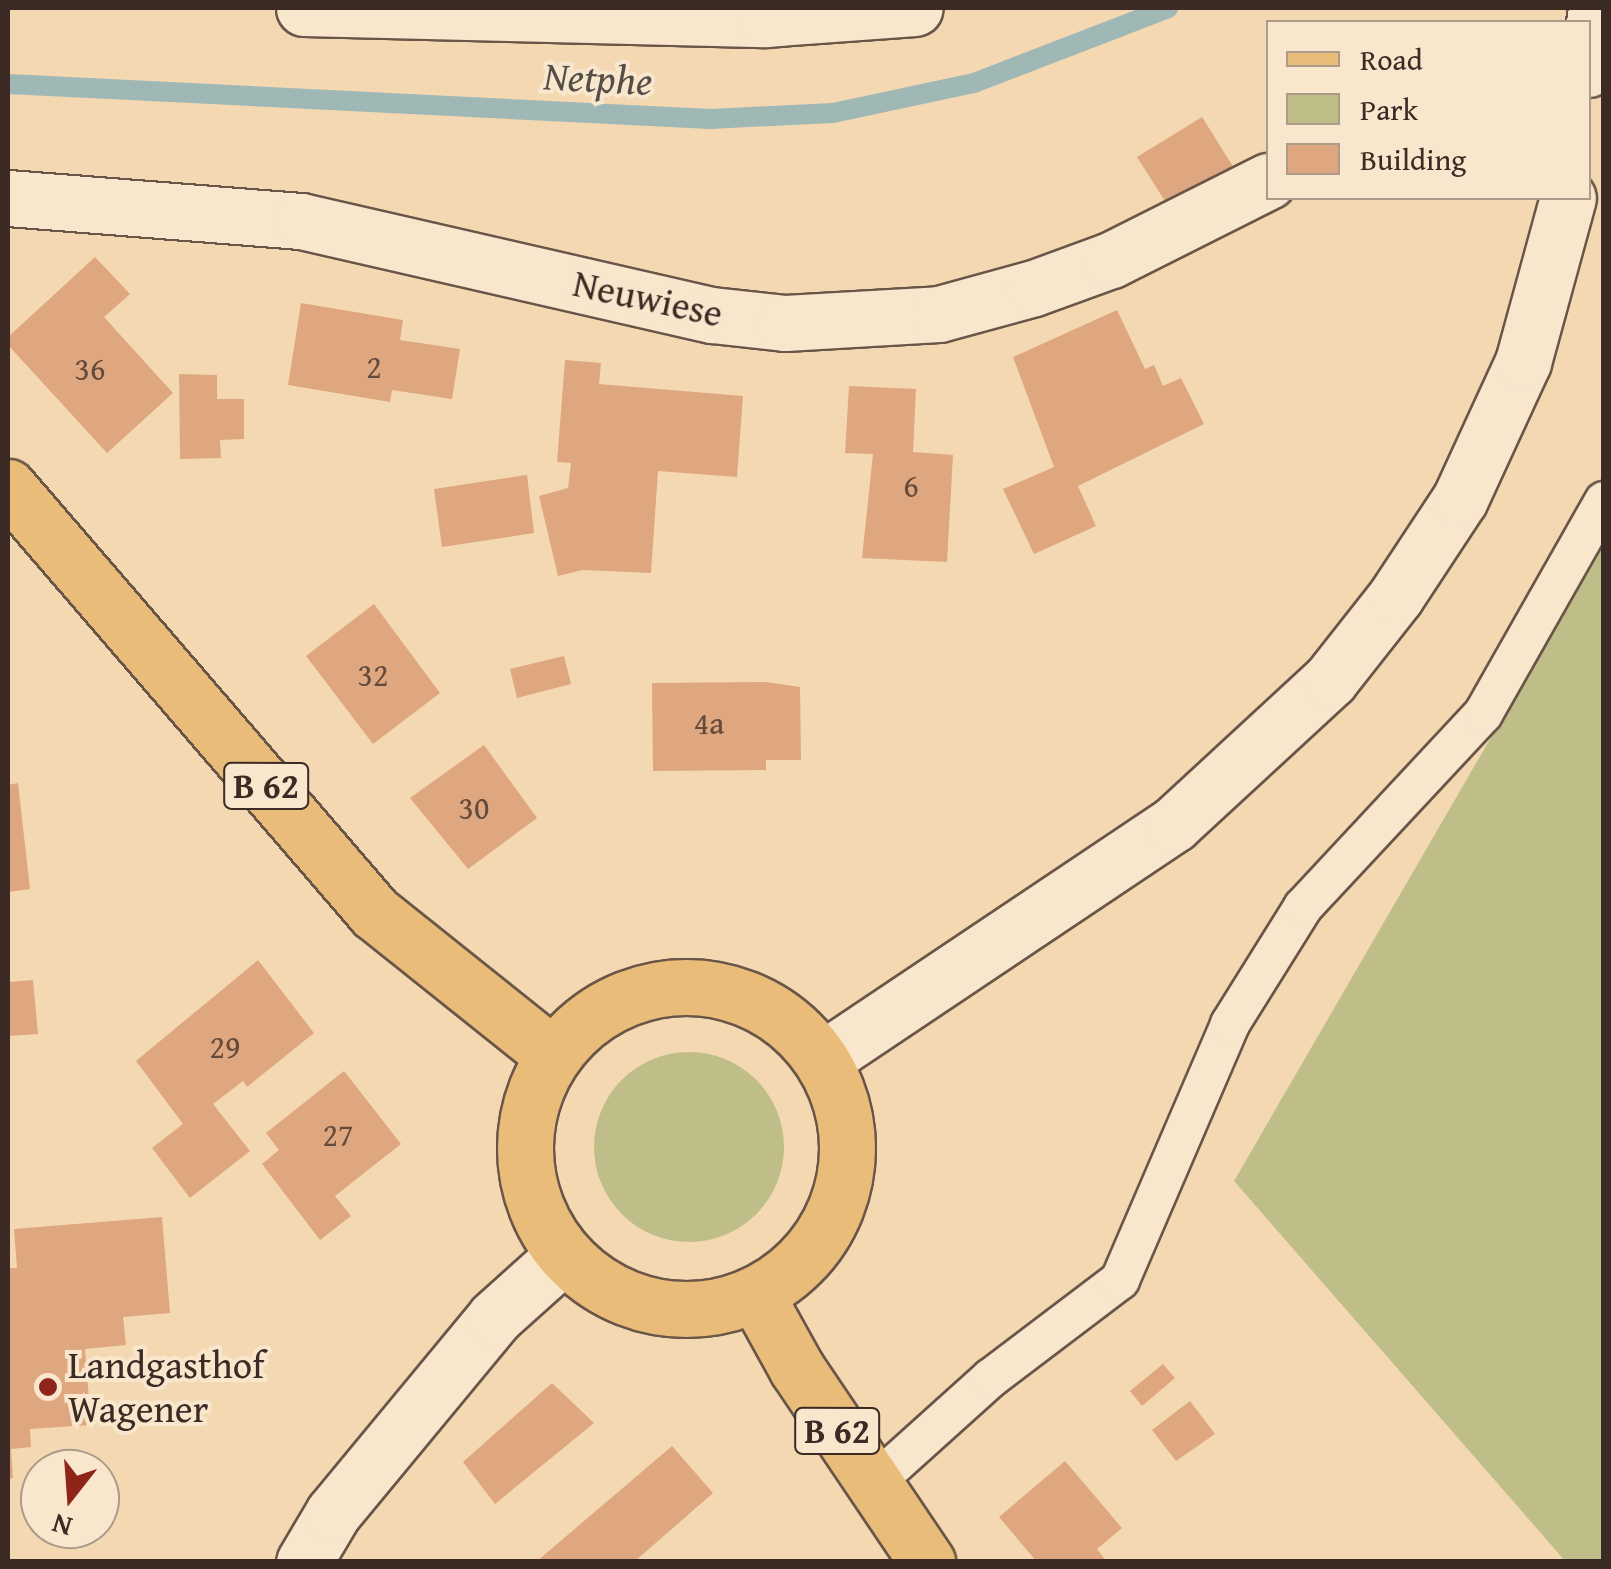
<!DOCTYPE html>
<style>
body{margin:0}
#map{position:relative;width:1611px;height:1569px;overflow:hidden;background:#f4d8b2;font-family:"Gentium Book Plus",serif}
div>[style]{position:absolute}
.green>*{inset:0;background:#bfbe89}
.round{border-radius:50%}
.stream>*{height:20px;margin:-10px;padding:0 10px;transform-origin:10px;border-radius:10px;background:#9fb8b6}
.building>*{inset:0;background:#dea77f}
.roads{filter:drop-shadow(2px 0 #695648) drop-shadow(-2px 0 #695648) drop-shadow(0 2px #695648) drop-shadow(0 -2px #695648)}
.service>*{height:38px;margin:-19px;padding:0 19px;transform-origin:19px;border-radius:19px;background:#f8e6cd}
.minor>*{height:55px;margin:-27.5px;padding:0 27.5px;transform-origin:27.5px;border-radius:27.5px;background:#f8e6cd}
.secondary>*{height:55px;margin:-27.5px;padding:0 27.5px;transform-origin:27.5px;border-radius:27.5px;background:#f8e6cd}
.primary>*{height:55px;margin:-27.5px;padding:0 27.5px;transform-origin:27.5px;border-radius:27.5px;background:#eabc79}
.primary>.ring{margin:-27.5px;padding:0;box-sizing:content-box;background:none;border:55px solid #eabc79;border-radius:50%}
.dots>*{width:28px;height:28px;translate:-50% -50%;box-sizing:border-box;border:5px solid #f8e6cd;border-radius:50%}
span{translate:-50% -50%;white-space:nowrap;text-align:center;line-height:1.15;-webkit-text-stroke:8px #f8e6cd;paint-order:stroke}
.number-label{font-size:32px;color:#644a3b}
.number-label span{-webkit-text-stroke-width:0}
.shield-label span{padding:2px 8px;background:#f8e6cd;border:2px solid;border-radius:8px;-webkit-text-stroke-width:0}
.shield-label{font-size:35px;color:#3b2b24;font-weight:700}
.street-label{font-size:38px;color:#3b2b24}
.poi-label{font-size:38px;color:#3b2b24}
.left{translate:0 -50%;text-align:left}
.water-label{font-size:40px;color:#544e48;font-style:italic}
.frame{position:absolute;inset:0;border:10px solid #3b2b24;pointer-events:none}
.legend{position:absolute;left:1266px;top:20px;width:325px;height:180px;box-sizing:border-box;background:#f8e6cd;border:2px solid #ac9b89;margin:0;padding:12px 18px;list-style:none;font-size:30px;color:#3b2b24}
.legend li{display:flex;align-items:center;gap:20px;height:50px}
.legend b{width:50px;border:2px solid #ac9b89}
.north{position:absolute;left:20px;top:1449px;width:100px;height:100px;box-sizing:border-box;background:#f8e6cd;border:2px solid #ac9b89;border-radius:50%;rotate:197deg;font-size:28px;font-weight:700;line-height:40px;text-align:center;color:#3b2b24}
.north::after{content:'';display:block;margin:auto;width:35px;height:45px;background:#8f2418;clip-path:polygon(50% 0,100% 100%,50% 72%,0 100%)}
</style>
<div id="map">
<div class="green">
<div style="clip-path:polygon(1603px 544px,1604px 1561px,1566px 1562px,1234px 1181px)"></div>
<div class="round" style="left:594px;top:1052px;width:190px;height:190px"></div>
</div>
<div class="stream">
<div style="left:8px;top:84px;width:703px;rotate:2.85deg"></div>
<div style="left:710px;top:119px;width:123px;rotate:-2.8deg"></div>
<div style="left:833px;top:113px;width:144px;rotate:-12deg"></div>
<div style="left:974px;top:83px;width:208px;rotate:-21.1deg"></div>
</div>
<div class="building">
<div style="clip-path:polygon(1202px 117px,1234px 168px,1170px 209px,1137px 157px)"></div>
<div style="clip-path:polygon(95px 257px,130px 294px,104px 317px,173px 393px,107px 453px,8px 345px,8px 337px)"></div>
<div style="clip-path:polygon(301px 303px,403px 320px,400px 340px,460px 349px,452px 399px,392px 390px,390px 402px,288px 385px)"></div>
<div style="clip-path:polygon(1117px 310px,1145px 369px,1154px 365px,1163px 386px,1181px 378px,1204px 424px,1078px 486px,1096px 526px,1034px 554px,1003px 489px,1054px 467px,1013px 357px)"></div>
<div style="clip-path:polygon(565px 360px,601px 363px,599px 384px,743px 396px,737px 477px,658px 471px,651px 573px,582px 570px,558px 576px,539px 496px,568px 488px,571px 463px,557px 462px)"></div>
<div style="clip-path:polygon(179px 374px,217px 375px,217px 399px,244px 399px,244px 439px,220px 440px,221px 458px,180px 459px)"></div>
<div style="clip-path:polygon(849px 386px,916px 389px,913px 452px,953px 455px,947px 562px,862px 558px,873px 454px,845px 453px)"></div>
<div style="clip-path:polygon(527px 475px,534px 533px,442px 547px,434px 489px)"></div>
<div style="clip-path:polygon(374px 604px,440px 693px,373px 744px,306px 656px)"></div>
<div style="clip-path:polygon(564px 656px,571px 684px,517px 698px,510px 669px)"></div>
<div style="clip-path:polygon(766px 682px,800px 687px,801px 760px,766px 760px,766px 770px,653px 771px,652px 683px)"></div>
<div style="clip-path:polygon(484px 745px,537px 818px,468px 869px,410px 798px)"></div>
<div style="clip-path:polygon(18px 783px,30px 889px,8px 892px,8px 785px)"></div>
<div style="clip-path:polygon(258px 960px,314px 1033px,247px 1087px,243px 1081px,213px 1104px,250px 1151px,190px 1198px,152px 1148px,183px 1124px,136px 1061px)"></div>
<div style="clip-path:polygon(33px 980px,38px 1034px,8px 1036px,8px 982px)"></div>
<div style="clip-path:polygon(344px 1071px,401px 1144px,335px 1196px,351px 1216px,320px 1240px,262px 1164px,279px 1150px,266px 1133px)"></div>
<div style="clip-path:polygon(162px 1217px,170px 1313px,123px 1317px,126px 1345px,85px 1349px,91px 1425px,30px 1429px,31px 1447px,11px 1449px,13px 1478px,8px 1479px,8px 1268px,17px 1268px,14px 1229px)"></div>
<div style="clip-path:polygon(1163px 1364px,1175px 1378px,1142px 1406px,1130px 1391px)"></div>
<div style="clip-path:polygon(552px 1383px,594px 1423px,495px 1504px,463px 1462px)"></div>
<div style="clip-path:polygon(1190px 1401px,1215px 1434px,1176px 1461px,1152px 1430px)"></div>
<div style="clip-path:polygon(672px 1446px,713px 1493px,634px 1562px,536px 1562px)"></div>
<div style="clip-path:polygon(1065px 1461px,1122px 1528px,1097px 1549px,1107px 1562px,1037px 1562px,999px 1517px)"></div>
</div>
<div class="roads">
<div class="service">
<div style="left:872px;top:1485px;width:160px;rotate:-42deg"></div>
<div style="left:991px;top:1378px;width:162px;rotate:-37.2deg"></div>
<div style="left:1120px;top:1280px;width:279px;rotate:-66.7deg"></div>
<div style="left:1230px;top:1024px;width:138px;rotate:-58deg"></div>
<div style="left:1303px;top:907px;width:264px;rotate:-47deg"></div>
<div style="left:1483px;top:714px;width:245px;rotate:-60.4deg"></div>
</div>
<div class="minor">
<div style="left:304px;top:8px;width:461px;rotate:1.4deg"></div>
<div style="left:765px;top:19px;width:150px;rotate:-4.2deg"></div>
<div style="left:8px;top:198px;width:294px;rotate:4.5deg"></div>
<div style="left:301px;top:221px;width:422px;rotate:12.9deg"></div>
<div style="left:712px;top:315px;width:73px;rotate:6.3deg"></div>
<div style="left:785px;top:323px;width:154px;rotate:-3.3deg"></div>
<div style="left:939px;top:314px;width:98px;rotate:-15.3deg"></div>
<div style="left:1034px;top:288px;width:82px;rotate:-20deg"></div>
<div style="left:1111px;top:260px;width:176px;rotate:-26.7deg"></div>
</div>
<div class="secondary">
<div style="left:1588px;top:69px;width:62px;rotate:-82.5deg"></div>
<div style="left:823px;top:1059px;width:422px;rotate:-33.8deg"></div>
<div style="left:1174px;top:824px;width:212px;rotate:-42.7deg"></div>
<div style="left:1330px;top:680px;width:107px;rotate:-51.8deg"></div>
<div style="left:1396px;top:596px;width:116px;rotate:-56.6deg"></div>
<div style="left:1460px;top:499px;width:151px;rotate:-65.3deg"></div>
<div style="left:1523px;top:362px;width:170px;rotate:-74.7deg"></div>
<div style="left:304px;top:1562px;width:57px;rotate:-59.4deg"></div>
<div style="left:333px;top:1513px;width:254px;rotate:-50.4deg"></div>
<div style="left:495px;top:1317px;width:93px;rotate:-41.9deg"></div>
</div>
<div class="primary">
<div style="left:8px;top:487px;width:562px;rotate:49.26deg"></div>
<div style="left:375px;top:913px;width:228px;rotate:38.6deg"></div>
<div class="ring" style="left:525px;top:987px;width:267px;height:267px"></div>
<div style="left:756px;top:1295px;width:85px;rotate:61deg"></div>
<div style="left:797px;top:1369px;width:233px;rotate:56deg"></div>
</div>
</div>
<div class="dots">
<div style="left:48px;top:1387px;background:#8f2418"></div>
</div>
<div class="number-label">
<span style="left:374px;top:367px">2</span>
<span style="left:90px;top:369px">36</span>
<span style="left:911px;top:486px">6</span>
<span style="left:373px;top:675px">32</span>
<span style="left:709px;top:723px">4a</span>
<span style="left:474px;top:808px">30</span>
<span style="left:225px;top:1047px">29</span>
<span style="left:338px;top:1135px">27</span>
</div>
<div class="shield-label">
<span style="left:266px;top:786px">B 62</span>
<span style="left:837px;top:1431px">B 62</span>
</div>
<div class="street-label">
<span style="left:648px;top:298px;rotate:12deg">Neuwiese</span>
</div>
<div class="poi-label">
<span class="left" style="left:68px;top:1387px">Landgasthof<br>Wagener</span>
</div>
<div class="water-label">
<span style="left:598px;top:78px;rotate:3deg">Netphe</span>
</div>
<div class="frame"></div>
<ul class="legend">
<li><b style="height:12px;background:#eabc79"></b>Road</li>
<li><b style="height:28px;background:#bfbe89"></b>Park</li>
<li><b style="height:28px;background:#dea77f"></b>Building</li>
</ul>
<div class="north">N</div>
</div>
